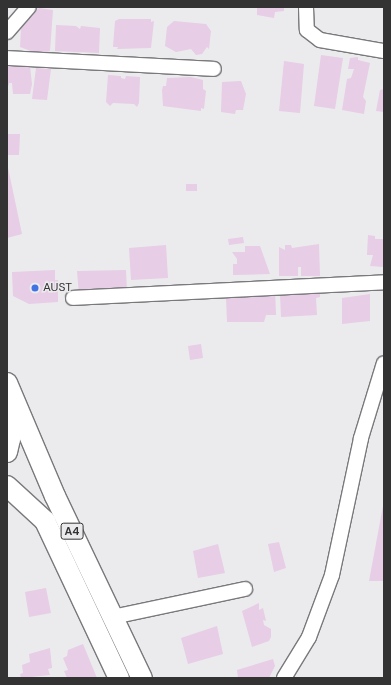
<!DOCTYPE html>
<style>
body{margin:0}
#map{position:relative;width:391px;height:685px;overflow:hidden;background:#ebebee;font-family:"DM Sans",sans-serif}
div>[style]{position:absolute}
.building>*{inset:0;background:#e7cde5}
.roads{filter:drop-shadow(1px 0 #79797c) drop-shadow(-1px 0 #79797c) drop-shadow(0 1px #79797c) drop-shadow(0 -1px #79797c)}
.minor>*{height:14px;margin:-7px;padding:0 7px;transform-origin:7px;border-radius:7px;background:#fff}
.highway>*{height:20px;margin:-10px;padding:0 10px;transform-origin:10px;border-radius:10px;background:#fff}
.dots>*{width:11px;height:11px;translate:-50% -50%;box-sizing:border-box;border:2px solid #ebebee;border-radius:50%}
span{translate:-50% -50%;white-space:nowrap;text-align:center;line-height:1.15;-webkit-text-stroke:3px #ebebee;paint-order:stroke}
.shield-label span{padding:1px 3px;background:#ebebee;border:1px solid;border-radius:3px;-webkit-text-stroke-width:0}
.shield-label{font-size:11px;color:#333334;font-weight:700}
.poi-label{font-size:12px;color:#333334}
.left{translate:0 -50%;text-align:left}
.frame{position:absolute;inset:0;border:8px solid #333334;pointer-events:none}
</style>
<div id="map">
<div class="building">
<div style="clip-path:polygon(257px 7px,284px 7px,284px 11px,275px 12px,274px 18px,257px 15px)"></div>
<div style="clip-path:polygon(39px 8px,53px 10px,50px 51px,39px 54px,20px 47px,21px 28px)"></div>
<div style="clip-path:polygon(119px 19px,151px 19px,151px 22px,154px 21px,151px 48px,117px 49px,118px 47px,113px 47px,115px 21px)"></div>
<div style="clip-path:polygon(174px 21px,206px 24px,211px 31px,209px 49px,207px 47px,202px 54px,196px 55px,191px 49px,176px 52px,165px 46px,167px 27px)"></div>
<div style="clip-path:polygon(56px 25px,76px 26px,80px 29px,81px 26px,100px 28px,99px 53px,55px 51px)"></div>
<div style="clip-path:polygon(321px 55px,343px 58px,335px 109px,314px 106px)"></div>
<div style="clip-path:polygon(358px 57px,358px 60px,370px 63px,363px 97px,366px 101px,364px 114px,342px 110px,347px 79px,351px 78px,354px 69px,348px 69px,350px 58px)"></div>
<div style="clip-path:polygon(284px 61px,304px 64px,300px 113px,279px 111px)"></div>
<div style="clip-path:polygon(7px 66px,30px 66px,32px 84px,30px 94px,13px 94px,12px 83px,9px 83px,7px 90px)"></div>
<div style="clip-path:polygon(36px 68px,51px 69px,47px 100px,32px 99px)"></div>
<div style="clip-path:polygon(108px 75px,121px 76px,121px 78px,125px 79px,126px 76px,140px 77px,139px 103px,137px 107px,134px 104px,113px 103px,110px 106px,106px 102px)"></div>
<div style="clip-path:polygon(191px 77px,203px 80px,203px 89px,206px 91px,204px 109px,201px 108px,201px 111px,163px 106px,162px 90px,163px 86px,166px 86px,167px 78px)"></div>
<div style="clip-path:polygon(241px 81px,246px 94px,243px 110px,236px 110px,235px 114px,221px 112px,222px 82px)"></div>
<div style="clip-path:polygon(384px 89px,384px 112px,376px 111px,380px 90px)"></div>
<div style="clip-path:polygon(7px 134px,20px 134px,19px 155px,7px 155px)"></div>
<div style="clip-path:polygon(7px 163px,22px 234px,7px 238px)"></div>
<div style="clip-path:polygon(186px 184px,197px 184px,197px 191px,186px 191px)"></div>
<div style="clip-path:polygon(368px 235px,375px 236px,375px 239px,384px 239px,384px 267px,370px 266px,373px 255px,367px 255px)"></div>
<div style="clip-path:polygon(243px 237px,244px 243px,229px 245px,228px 239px)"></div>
<div style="clip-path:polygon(319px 244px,320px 276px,301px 276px,301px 267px,298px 267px,298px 276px,279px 276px,279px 247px,285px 250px,285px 245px,291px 245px,292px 248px)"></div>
<div style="clip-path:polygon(166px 245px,168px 278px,131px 280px,129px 248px)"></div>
<div style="clip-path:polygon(245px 246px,260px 246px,270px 274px,233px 275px,233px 264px,237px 264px,237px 259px,232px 252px,245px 252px)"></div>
<div style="clip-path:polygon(55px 270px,55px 280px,58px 280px,58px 302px,29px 304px,13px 296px,12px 272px)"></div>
<div style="clip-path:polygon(126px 270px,127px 292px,79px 295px,77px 271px)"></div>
<div style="clip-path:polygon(275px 289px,276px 315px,266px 315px,264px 322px,227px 322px,226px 297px,231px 297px,229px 294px,254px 296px,254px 290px)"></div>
<div style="clip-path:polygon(320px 292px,320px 297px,316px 298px,317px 315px,281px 317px,280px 294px)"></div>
<div style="clip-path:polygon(370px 294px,370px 321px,342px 324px,342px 298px)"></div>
<div style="clip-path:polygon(201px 344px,203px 358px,190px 360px,188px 346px)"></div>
<div style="clip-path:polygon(383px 506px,384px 581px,369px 581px)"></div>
<div style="clip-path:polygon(279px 542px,286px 568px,274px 572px,268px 544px)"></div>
<div style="clip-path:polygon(218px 544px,225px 573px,198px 578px,193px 551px)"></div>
<div style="clip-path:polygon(46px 588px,51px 613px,29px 617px,25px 592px)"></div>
<div style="clip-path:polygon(259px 603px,259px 610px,263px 608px,266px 621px,263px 620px,264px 625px,271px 629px,271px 637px,269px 641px,252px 647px,242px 611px)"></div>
<div style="clip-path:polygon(217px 626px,223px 654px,188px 664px,181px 638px)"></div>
<div style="clip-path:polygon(83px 644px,97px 678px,67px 678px,64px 671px,68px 670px,63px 658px,67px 656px,68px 650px)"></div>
<div style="clip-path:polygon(50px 648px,52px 668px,48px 669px,50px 675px,21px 678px,20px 674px,23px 673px,22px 665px,30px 662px,29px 654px)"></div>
<div style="clip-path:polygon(273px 659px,275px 666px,269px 678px,238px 678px,237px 670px)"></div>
</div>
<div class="roads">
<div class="minor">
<div style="left:306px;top:7px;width:23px;rotate:88deg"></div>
<div style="left:307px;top:30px;width:16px;rotate:38deg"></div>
<div style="left:320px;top:40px;width:65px;rotate:9.8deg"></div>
<div style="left:7px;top:32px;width:33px;rotate:-49deg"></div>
<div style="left:7px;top:58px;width:207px;rotate:3deg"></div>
<div style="left:73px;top:298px;width:311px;rotate:-2.9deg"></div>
<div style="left:113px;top:617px;width:135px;rotate:-12deg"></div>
<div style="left:284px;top:678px;width:48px;rotate:-58.6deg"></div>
<div style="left:309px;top:637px;width:66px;rotate:-69.6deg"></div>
<div style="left:332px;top:575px;width:140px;rotate:-78deg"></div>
<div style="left:361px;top:438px;width:78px;rotate:-73deg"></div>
</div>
<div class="highway">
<div style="left:7px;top:383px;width:123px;rotate:67deg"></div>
<div style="left:55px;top:496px;width:202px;rotate:64.5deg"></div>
<div style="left:7px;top:452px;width:13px;rotate:-77deg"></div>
<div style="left:10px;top:439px;width:38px;rotate:-90deg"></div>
<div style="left:7px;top:486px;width:52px;rotate:42.6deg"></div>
<div style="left:45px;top:521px;width:174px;rotate:64.8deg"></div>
</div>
</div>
<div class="dots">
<div style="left:35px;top:288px;background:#4172e3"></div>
</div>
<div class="shield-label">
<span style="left:72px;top:531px">A4</span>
</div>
<div class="poi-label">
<span class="left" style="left:43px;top:288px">AUST</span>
</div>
<div class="frame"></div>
</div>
